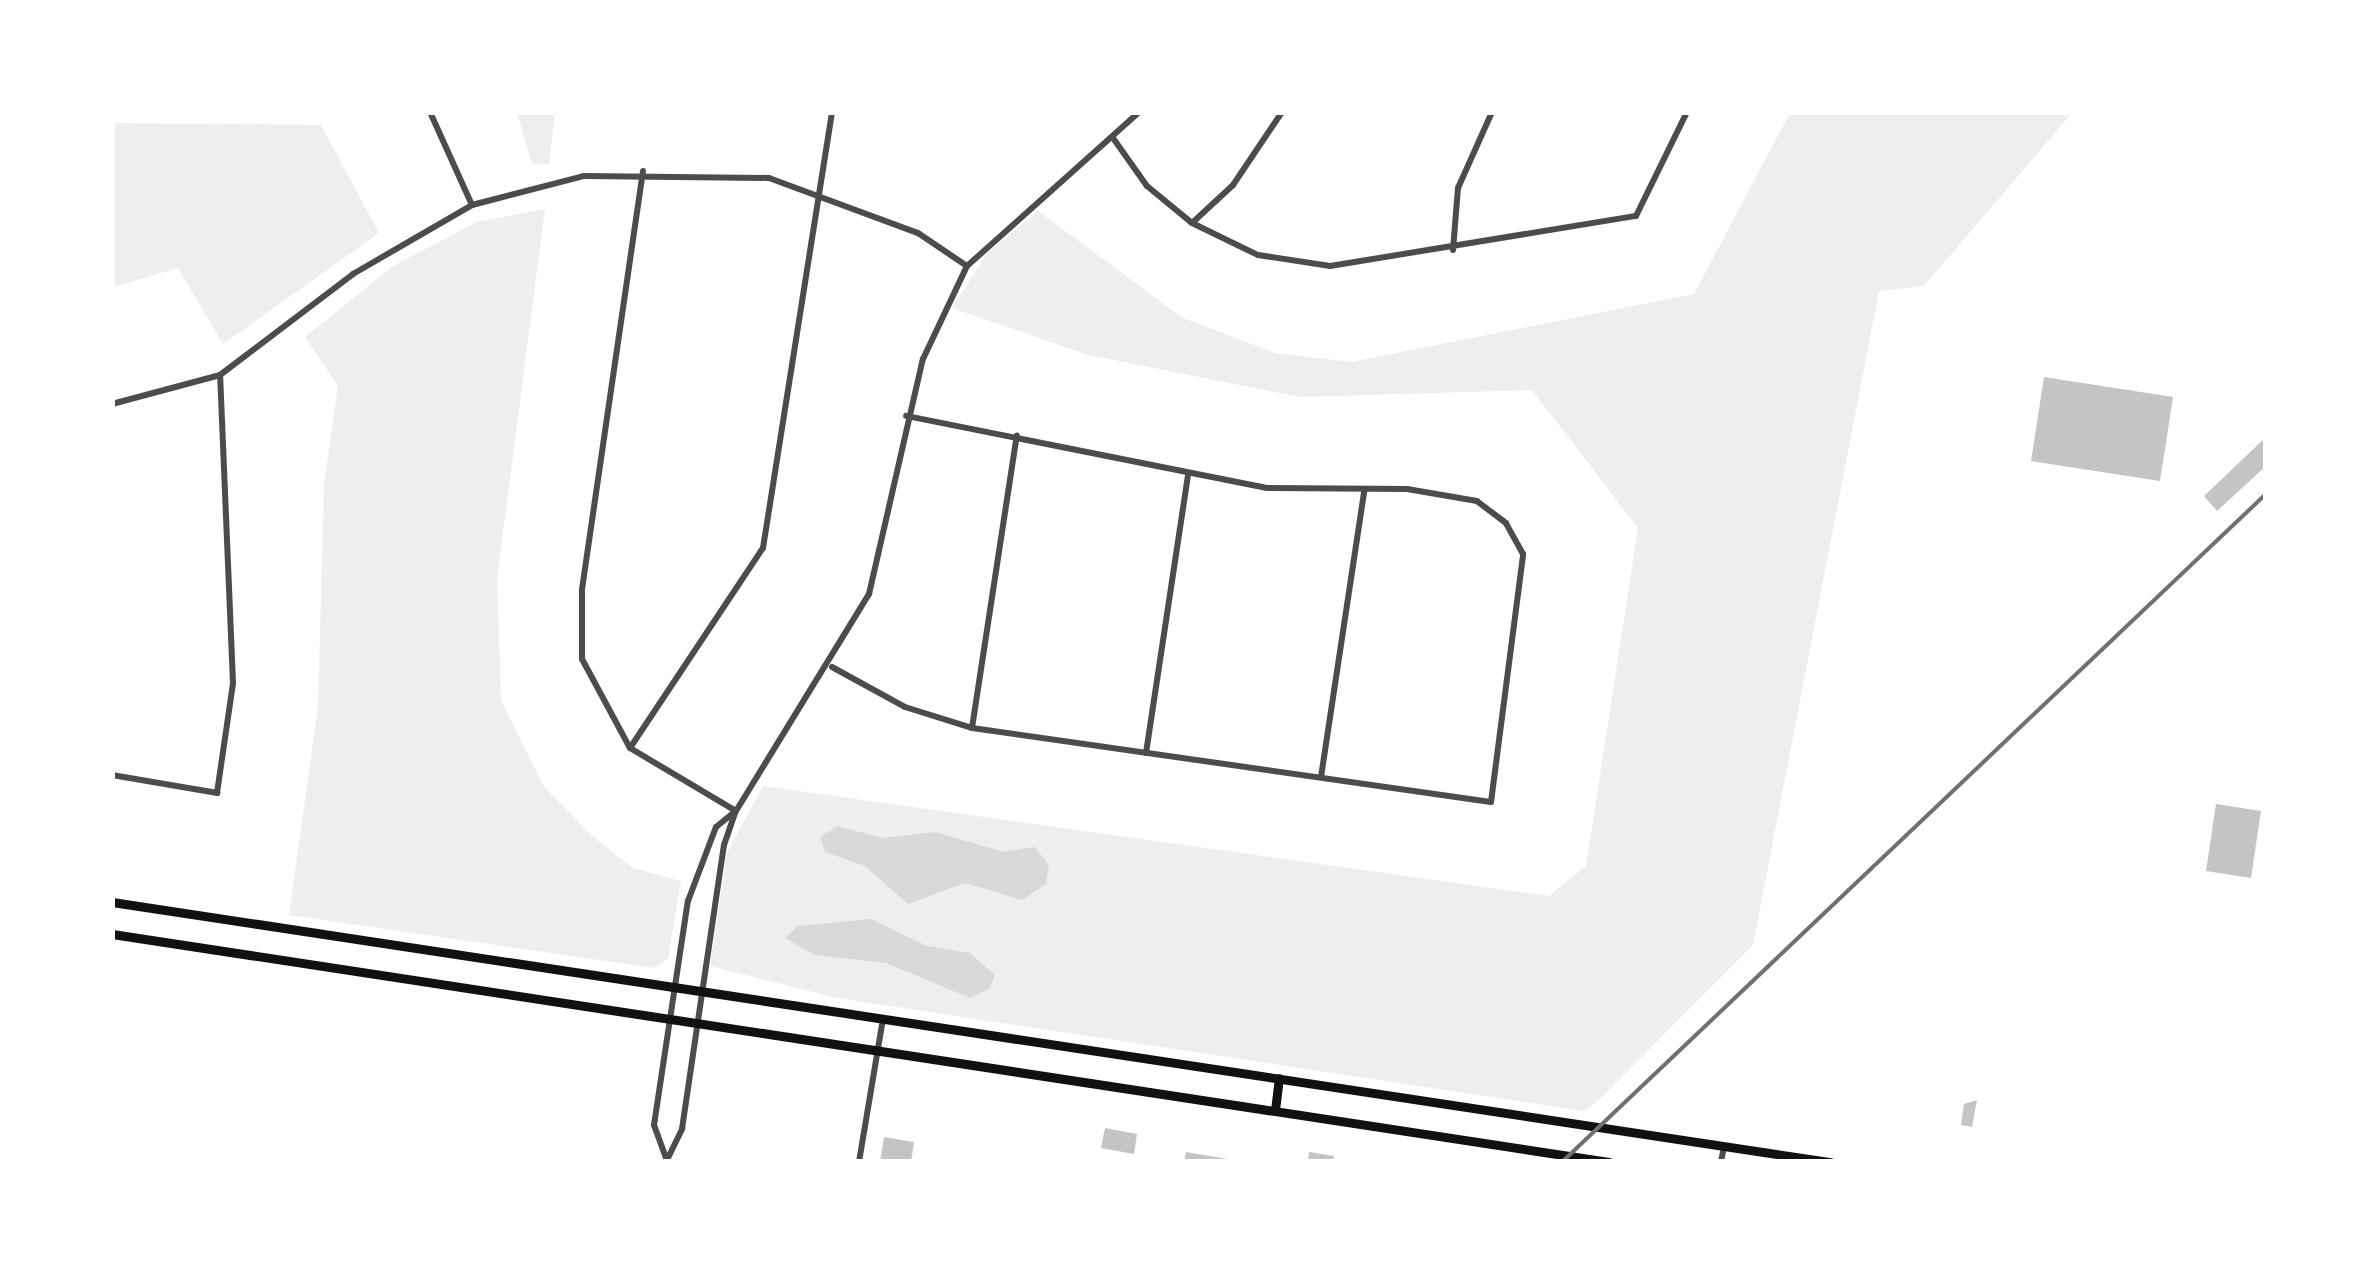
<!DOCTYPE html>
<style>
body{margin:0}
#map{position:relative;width:2378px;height:1274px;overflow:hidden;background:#fff;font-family:Arial,sans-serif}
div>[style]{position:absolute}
.green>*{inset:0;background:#eee}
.water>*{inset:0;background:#d9d9d9}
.building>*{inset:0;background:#c4c4c4}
.minor>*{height:6px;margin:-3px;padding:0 3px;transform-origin:3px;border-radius:3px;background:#4c4c4c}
.secondary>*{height:9px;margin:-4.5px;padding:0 4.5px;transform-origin:4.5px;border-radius:4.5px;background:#111}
.rail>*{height:4px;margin:-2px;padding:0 2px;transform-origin:2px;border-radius:2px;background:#707070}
span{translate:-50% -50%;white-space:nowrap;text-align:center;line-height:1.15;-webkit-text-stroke:8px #fff;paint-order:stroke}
.frame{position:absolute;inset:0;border:115px solid #fff;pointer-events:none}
</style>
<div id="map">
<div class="green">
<div style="clip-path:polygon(517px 113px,555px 113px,549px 164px,532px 164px)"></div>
<div style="clip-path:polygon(1790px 113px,2072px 113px,1924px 286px,1879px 291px,1753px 945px,1597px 1102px,1584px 1111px,837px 998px,710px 966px,727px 853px,763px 786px,1549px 896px,1586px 866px,1638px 528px,1532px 390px,1300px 397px,1089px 355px,952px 308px,988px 252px,1038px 211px,1183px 318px,1275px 353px,1351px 362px,1694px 294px)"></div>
<div style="clip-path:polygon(113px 123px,321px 125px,379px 233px,223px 344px,178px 268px,113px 287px)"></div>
<div style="clip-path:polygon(545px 209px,497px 579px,501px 700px,544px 787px,592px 836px,633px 868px,681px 881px,668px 959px,654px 968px,289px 915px,318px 707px,324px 485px,338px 386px,305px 337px,393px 266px,477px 222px)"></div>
</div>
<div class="water">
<div style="clip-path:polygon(838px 826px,882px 838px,936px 832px,1003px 852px,1035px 847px,1049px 865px,1046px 884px,1022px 900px,965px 883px,908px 904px,865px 866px,825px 852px,820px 837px)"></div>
<div style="clip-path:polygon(871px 919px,927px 946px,970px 953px,995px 975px,989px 989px,970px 998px,886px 963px,815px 955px,785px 938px,798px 926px)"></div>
</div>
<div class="building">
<div style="clip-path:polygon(2044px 377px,2173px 397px,2160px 481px,2031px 461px)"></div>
<div style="clip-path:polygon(2266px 437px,2266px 466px,2217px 511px,2204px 496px)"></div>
<div style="clip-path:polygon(2216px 804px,2261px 811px,2251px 878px,2206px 871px)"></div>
<div style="clip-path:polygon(1977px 1100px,1972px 1127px,1961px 1125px,1964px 1104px)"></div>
<div style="clip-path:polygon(1105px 1128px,1137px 1134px,1134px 1154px,1101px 1148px)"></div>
<div style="clip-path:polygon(884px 1137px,914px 1142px,911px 1162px,880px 1162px)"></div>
<div style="clip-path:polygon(1186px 1152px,1228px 1159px,1228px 1162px,1184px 1162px)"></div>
<div style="clip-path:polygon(1309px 1152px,1334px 1156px,1333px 1162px,1308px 1162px)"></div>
</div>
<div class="minor">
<div style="left:430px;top:112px;width:102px;rotate:65.7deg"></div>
<div style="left:927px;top:112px;width:22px"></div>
<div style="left:1113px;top:138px;width:59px;rotate:54.7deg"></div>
<div style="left:1147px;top:186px;width:58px;rotate:39.4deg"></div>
<div style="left:1192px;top:223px;width:73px;rotate:25.9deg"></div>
<div style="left:1258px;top:255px;width:73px;rotate:8.7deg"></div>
<div style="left:1330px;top:266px;width:310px;rotate:-9.3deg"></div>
<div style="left:1636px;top:216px;width:116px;rotate:-63.9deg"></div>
<div style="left:643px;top:171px;width:424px;rotate:98.3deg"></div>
<div style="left:582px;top:591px;width:68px;rotate:90deg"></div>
<div style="left:582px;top:659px;width:101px;rotate:61.7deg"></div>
<div style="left:630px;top:748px;width:123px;rotate:30.7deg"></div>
<div style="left:1192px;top:223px;width:56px;rotate:-42.8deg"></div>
<div style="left:1233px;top:185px;width:88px;rotate:-56.1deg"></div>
<div style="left:1453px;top:250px;width:62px;rotate:-85.4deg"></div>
<div style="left:1458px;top:188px;width:83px;rotate:-65.9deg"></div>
<div style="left:112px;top:404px;width:112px;rotate:-15deg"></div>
<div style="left:220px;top:375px;width:167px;rotate:-37.2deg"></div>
<div style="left:353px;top:274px;width:138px;rotate:-30.1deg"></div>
<div style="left:472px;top:205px;width:116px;rotate:-14.5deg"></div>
<div style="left:584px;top:176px;width:185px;rotate:0.6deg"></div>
<div style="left:769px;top:178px;width:159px;rotate:20.3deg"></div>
<div style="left:918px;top:233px;width:59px;rotate:34deg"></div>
<div style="left:832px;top:667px;width:83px;rotate:28.7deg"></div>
<div style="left:905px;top:707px;width:70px;rotate:17.4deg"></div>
<div style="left:972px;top:728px;width:524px;rotate:8.11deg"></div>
<div style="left:1491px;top:802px;width:250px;rotate:-82.6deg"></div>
<div style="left:1523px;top:554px;width:35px;rotate:-119deg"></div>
<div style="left:1506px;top:523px;width:36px;rotate:-143deg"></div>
<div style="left:1477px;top:501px;width:71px;rotate:-170.3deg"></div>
<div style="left:1407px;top:489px;width:140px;rotate:-179.6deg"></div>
<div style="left:1267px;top:488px;width:368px;rotate:-168.7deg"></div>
<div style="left:972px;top:728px;width:296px;rotate:-81.3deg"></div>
<div style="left:630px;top:748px;width:240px;rotate:-56.4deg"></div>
<div style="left:763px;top:548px;width:441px;rotate:-81deg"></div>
<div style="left:1146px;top:753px;width:280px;rotate:-81.4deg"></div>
<div style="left:112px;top:775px;width:107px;rotate:9.7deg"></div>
<div style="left:217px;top:793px;width:111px;rotate:-81.7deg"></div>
<div style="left:233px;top:683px;width:308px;rotate:-92.4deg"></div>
<div style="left:1321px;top:777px;width:289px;rotate:-81.4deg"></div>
<div style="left:666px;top:1158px;width:35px;rotate:-110deg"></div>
<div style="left:654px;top:1125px;width:227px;rotate:-81.4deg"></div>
<div style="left:688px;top:901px;width:79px;rotate:-69.3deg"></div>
<div style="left:716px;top:827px;width:22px;rotate:-39deg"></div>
<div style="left:666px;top:1162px;width:37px;rotate:-64deg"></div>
<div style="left:682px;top:1129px;width:287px;rotate:-81.6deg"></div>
<div style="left:724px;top:845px;width:36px;rotate:-71deg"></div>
<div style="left:736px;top:811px;width:255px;rotate:-58.5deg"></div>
<div style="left:869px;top:594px;width:241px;rotate:-77.1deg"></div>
<div style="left:923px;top:359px;width:103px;rotate:-64.7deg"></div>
<div style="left:967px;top:266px;width:231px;rotate:-41.8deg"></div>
<div style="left:859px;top:1162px;width:146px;rotate:-80.5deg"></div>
<div style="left:1721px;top:1162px;width:16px;rotate:-79deg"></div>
</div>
<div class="secondary">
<div style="left:112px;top:902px;width:1738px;rotate:8.61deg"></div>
<div style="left:112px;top:934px;width:1514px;rotate:8.66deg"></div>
<div style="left:1275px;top:1110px;width:32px;rotate:-83deg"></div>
</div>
<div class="rail">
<div style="left:1562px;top:1162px;width:970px;rotate:-43.5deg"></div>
</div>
<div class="frame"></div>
</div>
